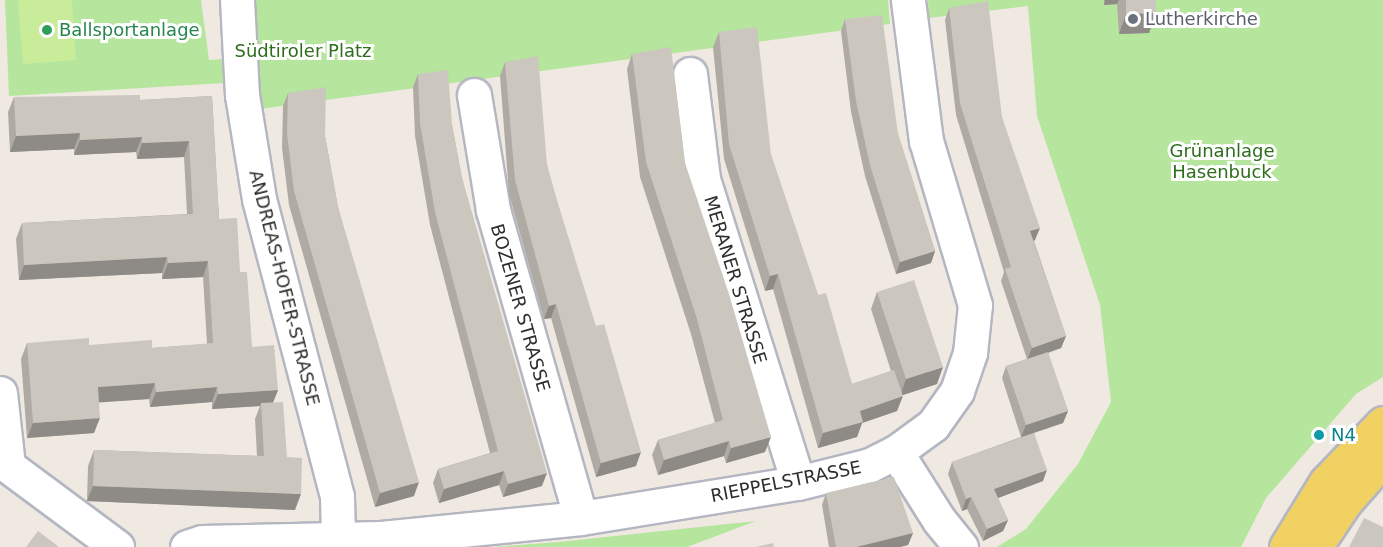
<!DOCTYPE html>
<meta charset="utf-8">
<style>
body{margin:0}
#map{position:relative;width:1383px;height:547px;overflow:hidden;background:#efe9e1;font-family:"DejaVu Sans",sans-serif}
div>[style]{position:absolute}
.green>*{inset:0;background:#b6e59e}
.pitch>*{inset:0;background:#c9ec9a}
.roads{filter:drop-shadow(2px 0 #b4b7c1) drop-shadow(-2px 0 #b4b7c1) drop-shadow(0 2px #b4b7c1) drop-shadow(0 -2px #b4b7c1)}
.minor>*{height:33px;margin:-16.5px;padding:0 16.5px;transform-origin:16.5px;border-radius:16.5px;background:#fff}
.major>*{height:33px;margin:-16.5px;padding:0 16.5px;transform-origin:16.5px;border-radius:16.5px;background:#f2d163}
.wall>*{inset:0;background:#afaba4}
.shaded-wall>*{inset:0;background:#8e8b86}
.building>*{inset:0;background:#cbc7bf}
.dots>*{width:16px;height:16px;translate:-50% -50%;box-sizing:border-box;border:3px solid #fff;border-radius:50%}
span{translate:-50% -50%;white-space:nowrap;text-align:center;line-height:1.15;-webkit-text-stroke:6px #fff;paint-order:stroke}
.worship-label{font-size:18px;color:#5b616d}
.left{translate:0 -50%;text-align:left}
.leisure-label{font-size:18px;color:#27864d}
.park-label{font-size:18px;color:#2c6e1b}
.street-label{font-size:18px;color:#2e2e2e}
.culture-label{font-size:18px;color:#0d838f}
</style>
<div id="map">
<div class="green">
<div style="clip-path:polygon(5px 0,201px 0,209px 60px,223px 59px,224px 83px,9px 96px)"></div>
<div style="clip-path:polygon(246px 0,888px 0,890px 24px,253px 110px)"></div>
<div style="clip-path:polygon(928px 0,1383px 0,1383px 377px,1356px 394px,1266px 498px,1241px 547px,997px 547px,1026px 529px,1078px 464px,1111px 402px,1100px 305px,1037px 116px,1028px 6px,929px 18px)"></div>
<div style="clip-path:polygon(756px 521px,687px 547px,492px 547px,559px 542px)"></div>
</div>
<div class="pitch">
<div style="clip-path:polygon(18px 0,72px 0,76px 60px,23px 64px)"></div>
</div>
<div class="roads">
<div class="minor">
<div style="left:237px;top:0;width:95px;rotate:87deg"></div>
<div style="left:242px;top:95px;width:105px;rotate:80.7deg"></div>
<div style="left:259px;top:199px;width:308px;rotate:75.3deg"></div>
<div style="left:337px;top:497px;width:41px;rotate:88.6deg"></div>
<div style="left:690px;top:74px;width:106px;rotate:82.9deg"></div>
<div style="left:703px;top:179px;width:318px;rotate:72.6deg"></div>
<div style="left:474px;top:95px;width:117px;rotate:80.6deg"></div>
<div style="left:493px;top:210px;width:320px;rotate:74.1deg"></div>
<div style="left:0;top:393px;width:73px;rotate:83.7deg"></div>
<div style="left:8px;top:466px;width:136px;rotate:36.6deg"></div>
<div style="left:896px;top:452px;width:80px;rotate:57.7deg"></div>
<div style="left:939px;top:520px;width:35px;rotate:51deg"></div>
<div style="left:187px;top:547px;width:16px;rotate:-18deg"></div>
<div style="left:202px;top:542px;width:179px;rotate:-1.3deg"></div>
<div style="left:381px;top:538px;width:201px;rotate:-5.7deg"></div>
<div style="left:581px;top:518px;width:220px;rotate:-9.2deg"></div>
<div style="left:798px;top:483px;width:74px;rotate:-14deg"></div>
<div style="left:870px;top:465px;width:29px;rotate:-27deg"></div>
<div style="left:896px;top:452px;width:46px;rotate:-36.1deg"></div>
<div style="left:933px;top:425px;width:42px;rotate:-54.8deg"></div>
<div style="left:957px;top:391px;width:40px;rotate:-71.1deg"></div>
<div style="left:970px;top:353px;width:48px;rotate:-84.1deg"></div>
<div style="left:975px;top:305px;width:171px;rotate:-106.6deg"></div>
<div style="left:926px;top:141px;width:142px;rotate:-97.3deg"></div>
</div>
<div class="major">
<div style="left:1286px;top:547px;width:76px;rotate:-58.4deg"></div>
<div style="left:1326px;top:482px;width:82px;rotate:-46deg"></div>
<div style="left:1315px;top:547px;width:54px;rotate:-56.3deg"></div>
<div style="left:1345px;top:502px;width:57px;rotate:-48.5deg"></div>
</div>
</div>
<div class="wall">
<div style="clip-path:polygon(1104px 0,1156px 0,1156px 13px,1149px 33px,1119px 34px,1117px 4px,1104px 5px)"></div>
<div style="clip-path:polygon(949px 8px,1002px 117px,1035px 240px,1034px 241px,1066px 336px,1061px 348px,1048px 353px,1068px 411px,1063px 423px,1034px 433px,1043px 481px,998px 498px,1008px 520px,1003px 531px,983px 541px,967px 509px,962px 511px,948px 474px,952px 462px,1021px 437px,1002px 378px,1006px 366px,1027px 359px,1001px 281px,1004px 272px,956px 115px,945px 20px)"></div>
<div style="clip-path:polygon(845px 19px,898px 134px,935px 251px,931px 263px,896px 274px,865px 176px,851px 112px,841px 31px)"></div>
<div style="clip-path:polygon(719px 32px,771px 155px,818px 295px,852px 384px,891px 371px,871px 309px,877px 292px,937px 384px,902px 395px,897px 411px,862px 423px,857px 437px,818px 448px,773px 289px,765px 291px,724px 159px,713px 47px)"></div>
<div style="clip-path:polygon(632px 54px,685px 163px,765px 452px,726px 463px,724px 456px,658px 475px,652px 455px,658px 440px,715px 423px,691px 334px,640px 177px,627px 69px)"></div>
<div style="clip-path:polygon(505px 62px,547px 165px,554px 191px,636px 466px,596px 477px,551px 318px,544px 319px,509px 194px,500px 76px)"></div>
<div style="clip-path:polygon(418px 74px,452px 125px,462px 178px,542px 486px,503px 497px,499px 485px,439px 503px,433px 483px,438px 469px,490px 453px,430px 225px,415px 136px,413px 87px)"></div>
<div style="clip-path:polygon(288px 93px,325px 136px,338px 207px,414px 496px,375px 507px,289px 205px,282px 148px,283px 106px)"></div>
<div style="clip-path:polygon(212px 96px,219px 219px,240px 272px,252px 347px,278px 390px,273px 402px,287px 457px,295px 510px,87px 501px,88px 466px,94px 450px,257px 456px,255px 419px,260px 406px,212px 409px,212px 402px,150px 407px,149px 399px,99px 402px,94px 433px,27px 438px,21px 359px,27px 343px,152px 348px,207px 344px,203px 277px,162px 279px,162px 273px,19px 280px,16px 239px,22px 223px,187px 214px,184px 157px,137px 159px,136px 152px,74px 155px,74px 149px,10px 152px,8px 112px,14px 97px,140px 100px)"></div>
<div style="clip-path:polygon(826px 493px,913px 533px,908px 545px,900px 547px,829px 547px,822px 505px)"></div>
</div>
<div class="shaded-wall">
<div style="clip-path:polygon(1105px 0,1119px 0,1117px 4px,1104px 5px)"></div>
<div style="clip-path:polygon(1156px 13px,1149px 33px,1119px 34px,1126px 14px)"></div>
<div style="clip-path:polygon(80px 133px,74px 149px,10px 152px,16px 136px)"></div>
<div style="clip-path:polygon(142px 137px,136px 152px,74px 155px,80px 140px)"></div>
<div style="clip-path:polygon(189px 141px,184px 157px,137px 159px,142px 143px)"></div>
<div style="clip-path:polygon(1040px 228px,1035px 240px,1026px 243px,1030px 231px)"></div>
<div style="clip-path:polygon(935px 251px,931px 263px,896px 274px,900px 262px)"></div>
<div style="clip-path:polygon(167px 257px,162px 273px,19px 280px,24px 265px)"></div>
<div style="clip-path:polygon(208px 261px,203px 277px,162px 279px,168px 263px)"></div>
<div style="clip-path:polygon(778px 274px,773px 289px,765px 291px,770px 276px)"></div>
<div style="clip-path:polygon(556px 304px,551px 318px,544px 319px,549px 306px)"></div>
<div style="clip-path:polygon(1066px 336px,1061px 348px,1027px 360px,1032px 348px)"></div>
<div style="clip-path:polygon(943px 367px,937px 384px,900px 396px,906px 379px)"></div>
<div style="clip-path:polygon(155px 383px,149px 399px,92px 403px,98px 387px)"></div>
<div style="clip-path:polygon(217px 387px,212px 402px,150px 407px,156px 392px)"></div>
<div style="clip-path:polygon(278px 390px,272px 405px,261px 403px,260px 406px,212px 409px,218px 394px)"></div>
<div style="clip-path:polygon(903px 396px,897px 411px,862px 423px,857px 437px,818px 448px,823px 433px,860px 411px)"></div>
<div style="clip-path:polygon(1068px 411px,1063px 423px,1021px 437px,1026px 425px)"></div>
<div style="clip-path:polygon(100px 418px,94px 433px,27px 438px,33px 423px)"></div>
<div style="clip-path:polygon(771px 437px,765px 452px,726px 463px,731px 448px)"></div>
<div style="clip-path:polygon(729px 441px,724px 456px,658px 475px,664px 460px)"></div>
<div style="clip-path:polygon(641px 452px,636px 466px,596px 477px,601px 463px)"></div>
<div style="clip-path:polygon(1047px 470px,1043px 481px,990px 501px,994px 489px)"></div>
<div style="clip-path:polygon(504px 471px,499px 485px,439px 503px,444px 489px)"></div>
<div style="clip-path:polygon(547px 473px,542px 486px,503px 497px,508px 484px)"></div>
<div style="clip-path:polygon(419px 482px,414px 496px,375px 507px,380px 493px)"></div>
<div style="clip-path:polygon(93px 486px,301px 494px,295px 510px,87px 501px)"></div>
<div style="clip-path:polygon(971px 497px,967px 509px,962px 511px,966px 499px)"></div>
<div style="clip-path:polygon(1008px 520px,1003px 531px,983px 541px,987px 529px)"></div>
<div style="clip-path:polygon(913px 533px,908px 545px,900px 547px,856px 547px)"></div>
</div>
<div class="building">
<div style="clip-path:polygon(1126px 0,1156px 0,1156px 13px,1126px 14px)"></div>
<div style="clip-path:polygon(988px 1px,1002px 117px,1040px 228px,1030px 231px,1066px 336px,1032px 348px,1005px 269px,1011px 267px,960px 103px,949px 8px)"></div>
<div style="clip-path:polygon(882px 15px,898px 134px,935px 251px,900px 262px,870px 165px,856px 101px,845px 19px)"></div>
<div style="clip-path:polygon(757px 27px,771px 155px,818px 295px,826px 293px,852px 384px,894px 370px,903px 396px,860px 411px,863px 422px,823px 433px,778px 274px,770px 276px,729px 144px,719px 32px)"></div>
<div style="clip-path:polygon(671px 47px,685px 163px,729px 294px,771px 437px,731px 448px,729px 441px,664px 460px,658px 440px,723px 420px,697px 319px,646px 162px,632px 54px)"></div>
<div style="clip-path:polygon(538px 56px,547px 165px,554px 191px,596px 326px,604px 324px,641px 452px,601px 463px,556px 304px,549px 306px,515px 180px,505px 62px)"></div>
<div style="clip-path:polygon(448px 70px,452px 125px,462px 178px,547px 473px,508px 484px,504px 471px,444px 489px,438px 469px,498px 451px,435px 212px,420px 123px,418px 74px)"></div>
<div style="clip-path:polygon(326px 87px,325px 136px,338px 207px,419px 482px,380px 493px,294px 191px,287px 134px,288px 93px)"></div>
<div style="clip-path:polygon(140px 95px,140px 100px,212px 96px,219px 219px,237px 218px,240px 272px,247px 272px,252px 347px,274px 345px,278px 390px,218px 394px,217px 387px,156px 392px,155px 383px,98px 387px,100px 418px,33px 423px,27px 343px,89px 338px,89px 345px,152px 340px,152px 348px,213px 343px,208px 261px,168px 263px,167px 257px,24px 265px,22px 223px,193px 214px,189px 141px,142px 143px,142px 137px,80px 140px,80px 133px,16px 136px,14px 97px)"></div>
<div style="clip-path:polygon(914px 280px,943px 367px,906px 379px,877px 292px)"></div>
<div style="clip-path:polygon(1048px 352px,1068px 411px,1026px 425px,1006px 366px)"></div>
<div style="clip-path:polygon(283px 402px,287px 457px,302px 458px,301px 494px,93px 486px,94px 450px,264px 456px,261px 403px)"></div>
<div style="clip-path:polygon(1034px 433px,1047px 470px,994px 489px,1008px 520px,987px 529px,971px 497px,966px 499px,952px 462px)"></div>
<div style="clip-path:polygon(894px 477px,913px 533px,856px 547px,836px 547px,826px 493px)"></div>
<div style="clip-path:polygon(1364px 518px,1383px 527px,1383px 547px,1349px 547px)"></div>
<div style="clip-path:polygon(38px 531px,59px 547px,26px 547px)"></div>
<div style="clip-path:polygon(773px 543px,774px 547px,756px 547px)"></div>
</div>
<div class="dots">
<div style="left:1133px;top:19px;background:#6b7280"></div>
<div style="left:47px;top:30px;background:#2e9e5b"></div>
<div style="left:1319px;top:435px;background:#0f9aa8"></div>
</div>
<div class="worship-label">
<span class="left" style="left:1145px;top:19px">Lutherkirche</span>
</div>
<div class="leisure-label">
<span class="left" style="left:59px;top:30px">Ballsportanlage</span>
</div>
<div class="park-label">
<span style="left:303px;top:51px">Südtiroler Platz</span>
<span style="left:1222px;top:162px">Grünanlage<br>Hasenbuck</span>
</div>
<div class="street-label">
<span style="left:735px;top:280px;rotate:73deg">MERANER STRASSE</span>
<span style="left:284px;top:288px;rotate:76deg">ANDREAS-HOFER-STRASSE</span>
<span style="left:520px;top:308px;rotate:74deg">BOZENER STRASSE</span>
<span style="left:786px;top:482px;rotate:-11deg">RIEPPELSTRASSE</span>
</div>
<div class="culture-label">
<span class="left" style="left:1331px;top:435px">N4</span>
</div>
</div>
